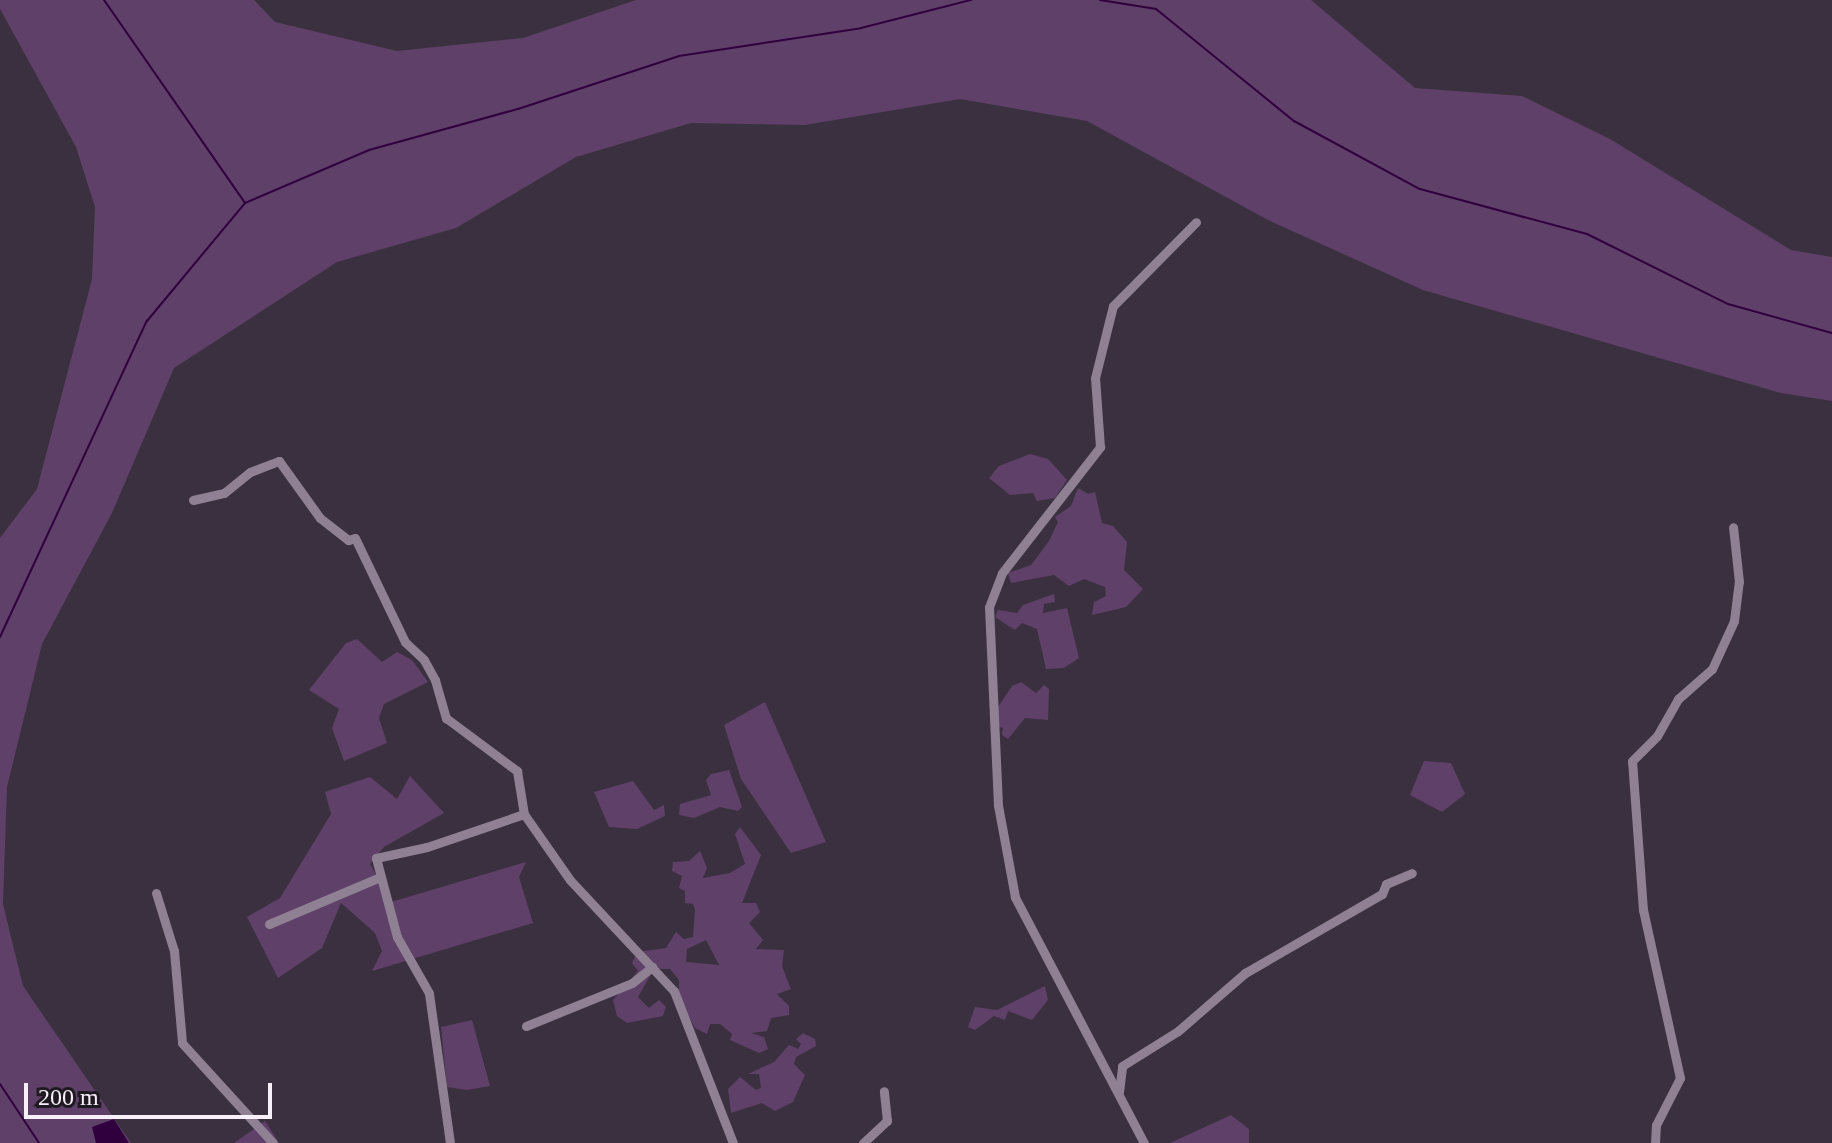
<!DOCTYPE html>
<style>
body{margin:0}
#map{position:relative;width:1832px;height:1143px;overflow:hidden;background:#3b303f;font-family:"Times New Roman",serif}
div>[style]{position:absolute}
.green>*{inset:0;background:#5f4069}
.water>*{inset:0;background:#30003e}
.stream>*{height:2px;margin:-1px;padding:0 1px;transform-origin:1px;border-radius:1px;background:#30003e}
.minor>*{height:9px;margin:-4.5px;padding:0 4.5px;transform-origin:4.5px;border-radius:4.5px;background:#8f8193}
span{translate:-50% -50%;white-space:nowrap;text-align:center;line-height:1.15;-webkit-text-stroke:8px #1f1a21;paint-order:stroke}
.scale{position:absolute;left:24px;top:1083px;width:248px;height:36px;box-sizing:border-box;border:4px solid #f7eff9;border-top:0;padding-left:10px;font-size:24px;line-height:28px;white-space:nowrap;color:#f7eff9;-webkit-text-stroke:6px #1f1a21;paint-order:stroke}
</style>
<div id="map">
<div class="green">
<div style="clip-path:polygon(0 0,254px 0,275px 22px,397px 51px,523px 38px,636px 0,1311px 0,1415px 88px,1522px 96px,1610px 139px,1791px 250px,1832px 257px,1832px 401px,1781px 393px,1423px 290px,1268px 220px,1087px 121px,960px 99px,805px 125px,691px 123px,576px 157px,456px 228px,337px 262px,174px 368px,112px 513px,42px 644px,7px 787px,3px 904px,23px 986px,131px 1143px,0 1143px,0 538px,37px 489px,92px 279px,95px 207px,76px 147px,0 9px)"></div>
<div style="clip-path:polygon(1030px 454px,1048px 459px,1067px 480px,1055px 498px,1037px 501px,1033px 493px,1010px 495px,989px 478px,999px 466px)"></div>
<div style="clip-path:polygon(1078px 488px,1088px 494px,1095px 492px,1102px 523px,1113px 526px,1127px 542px,1124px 570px,1143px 589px,1126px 607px,1092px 615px,1094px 602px,1106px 596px,1105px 587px,1084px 579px,1069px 586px,1054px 575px,1011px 583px,1008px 573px,1031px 565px,1049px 541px,1058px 522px,1055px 517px,1071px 506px)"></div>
<div style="clip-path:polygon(1054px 594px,1055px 602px,1044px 604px,1043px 613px,1067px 608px,1079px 658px,1064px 668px,1046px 669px,1037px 629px,1022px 623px,1015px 630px,995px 617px,998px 610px,1017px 613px,1023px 605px)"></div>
<div style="clip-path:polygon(357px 639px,382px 662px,397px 652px,412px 660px,428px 682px,384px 704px,379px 718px,387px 743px,344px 761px,332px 728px,339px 709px,309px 690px,346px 643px)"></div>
<div style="clip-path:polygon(1021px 682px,1036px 693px,1044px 685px,1049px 689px,1048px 720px,1025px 718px,1008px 739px,1002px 735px,1003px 728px,996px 726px,998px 707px,1012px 686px)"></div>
<div style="clip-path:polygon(765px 702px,826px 842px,791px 853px,741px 779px,724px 725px)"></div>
<div style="clip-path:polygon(1424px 761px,1451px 763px,1465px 794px,1442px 812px,1410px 795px)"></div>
<div style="clip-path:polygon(729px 770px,742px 807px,738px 811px,720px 807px,694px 818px,679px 815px,680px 804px,711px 795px,706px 780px,711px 774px)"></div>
<div style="clip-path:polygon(410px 776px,444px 813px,384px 847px,370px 864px,391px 902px,526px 862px,519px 877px,533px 923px,372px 971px,382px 951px,375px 933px,341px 903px,322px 948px,278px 978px,247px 917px,280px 898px,331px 814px,325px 792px,370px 777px,397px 799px)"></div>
<div style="clip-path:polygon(633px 781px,654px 810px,664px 805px,665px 816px,637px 829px,609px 827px,594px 792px)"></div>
<div style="clip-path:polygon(evenodd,740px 827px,761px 855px,742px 903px,756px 903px,760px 912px,749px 923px,763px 940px,756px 949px,784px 950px,782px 966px,791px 989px,777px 994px,789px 1006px,789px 1015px,771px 1018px,767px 1031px,751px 1033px,764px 1037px,768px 1049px,759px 1053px,730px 1040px,732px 1034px,720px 1024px,710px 1024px,707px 1034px,695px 1028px,679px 998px,679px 980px,670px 969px,654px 969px,638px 997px,649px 1008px,659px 1000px,666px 1007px,663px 1016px,627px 1023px,617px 1016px,613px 1000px,638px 971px,632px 963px,637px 952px,666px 948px,676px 932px,684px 939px,693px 937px,695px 910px,693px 904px,685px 903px,685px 891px,679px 888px,682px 876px,672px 871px,673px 862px,689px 861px,700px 851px,707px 868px,703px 878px,730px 873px,745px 864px,735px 834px,740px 827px,706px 940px,719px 965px,686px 962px,687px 949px,706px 940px)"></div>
<div style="clip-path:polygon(1045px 986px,1048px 1000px,1032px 1020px,1008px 1011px,1005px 1020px,994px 1016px,975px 1030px,968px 1027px,975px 1007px,997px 1010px)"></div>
<div style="clip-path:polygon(472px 1020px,490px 1086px,467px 1090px,447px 1087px,441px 1027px)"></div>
<div style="clip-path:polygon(803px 1033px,815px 1039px,816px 1046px,796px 1057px,794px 1064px,805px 1075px,793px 1102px,775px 1111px,762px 1103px,731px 1113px,728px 1089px,740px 1077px,756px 1090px,761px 1088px,759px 1074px,748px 1074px,774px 1062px,789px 1045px,798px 1049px,801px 1044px,796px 1039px)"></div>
<div style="clip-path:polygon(1231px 1115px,1249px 1129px,1249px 1143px,1170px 1143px)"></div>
<div style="clip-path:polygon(265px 1121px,279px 1143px,234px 1143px)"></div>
</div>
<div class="water">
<div style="clip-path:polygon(114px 1119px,129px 1143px,96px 1143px,92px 1127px)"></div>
</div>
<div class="stream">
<div style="left:104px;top:0;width:247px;rotate:55.2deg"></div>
<div style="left:1100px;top:0;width:57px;rotate:9.1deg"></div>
<div style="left:1156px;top:9px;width:178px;rotate:39.1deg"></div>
<div style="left:1294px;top:121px;width:143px;rotate:28.4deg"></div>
<div style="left:1420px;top:189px;width:173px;rotate:15.1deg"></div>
<div style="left:1587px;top:234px;width:157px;rotate:26.4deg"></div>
<div style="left:1728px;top:304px;width:108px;rotate:15.6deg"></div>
<div style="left:0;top:637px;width:349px;rotate:-65.1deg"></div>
<div style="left:147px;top:321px;width:153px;rotate:-50.3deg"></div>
<div style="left:245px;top:203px;width:135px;rotate:-23.1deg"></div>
<div style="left:369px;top:150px;width:155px;rotate:-15.4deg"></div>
<div style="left:518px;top:109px;width:169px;rotate:-18.2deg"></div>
<div style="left:679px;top:56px;width:184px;rotate:-8.7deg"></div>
<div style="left:861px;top:28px;width:114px;rotate:-14.3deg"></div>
<div style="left:0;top:1084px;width:71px;rotate:56.5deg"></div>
</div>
<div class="minor">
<div style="left:193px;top:500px;width:32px;rotate:-13deg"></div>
<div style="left:224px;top:493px;width:33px;rotate:-39deg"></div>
<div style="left:250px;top:472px;width:31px;rotate:-21deg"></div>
<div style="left:279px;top:461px;width:70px;rotate:54.3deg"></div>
<div style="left:320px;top:518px;width:36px;rotate:38deg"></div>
<div style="left:348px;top:540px;width:7px;rotate:-16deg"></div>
<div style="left:355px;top:538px;width:115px;rotate:64.3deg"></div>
<div style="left:405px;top:642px;width:26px;rotate:43deg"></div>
<div style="left:424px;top:660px;width:23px;rotate:61deg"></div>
<div style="left:435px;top:680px;width:40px;rotate:74deg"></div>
<div style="left:446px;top:718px;width:89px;rotate:36.7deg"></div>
<div style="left:517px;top:771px;width:44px;rotate:80.8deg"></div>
<div style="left:524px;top:814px;width:80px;rotate:55.1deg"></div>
<div style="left:570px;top:880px;width:152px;rotate:46.9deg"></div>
<div style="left:674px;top:991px;width:163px;rotate:68.8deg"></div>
<div style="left:156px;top:893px;width:61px;rotate:72.8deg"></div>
<div style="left:174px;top:951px;width:92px;rotate:85deg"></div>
<div style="left:182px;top:1043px;width:135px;rotate:47.7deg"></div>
<div style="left:269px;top:924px;width:121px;rotate:-22.9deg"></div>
<div style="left:526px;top:1026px;width:114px;rotate:-22.1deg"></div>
<div style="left:632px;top:983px;width:26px;rotate:-39deg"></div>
<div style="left:1119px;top:1092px;width:26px;rotate:-83deg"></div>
<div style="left:1122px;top:1066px;width:66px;rotate:-32deg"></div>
<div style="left:1178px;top:1031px;width:89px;rotate:-40.9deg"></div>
<div style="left:1245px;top:973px;width:158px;rotate:-30deg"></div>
<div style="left:1382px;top:894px;width:11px;rotate:-68deg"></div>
<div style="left:1386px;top:884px;width:28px;rotate:-23deg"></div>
<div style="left:450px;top:1143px;width:151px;rotate:-98deg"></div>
<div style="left:429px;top:993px;width:64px;rotate:-119.7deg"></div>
<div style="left:397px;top:937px;width:82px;rotate:-104.9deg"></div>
<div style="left:376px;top:858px;width:52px;rotate:-12.2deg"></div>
<div style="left:427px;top:847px;width:102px;rotate:-18.8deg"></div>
<div style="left:863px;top:1143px;width:33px;rotate:-43deg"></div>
<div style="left:887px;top:1121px;width:30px;rotate:-96deg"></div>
<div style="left:1144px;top:1143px;width:278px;rotate:-117.7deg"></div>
<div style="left:1015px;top:897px;width:94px;rotate:-100.5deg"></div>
<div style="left:998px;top:805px;width:198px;rotate:-92.6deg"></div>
<div style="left:989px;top:607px;width:36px;rotate:-69deg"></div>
<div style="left:1002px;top:573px;width:160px;rotate:-52.1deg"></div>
<div style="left:1100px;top:447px;width:69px;rotate:-94.1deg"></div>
<div style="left:1095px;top:378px;width:74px;rotate:-76deg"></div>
<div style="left:1113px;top:306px;width:118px;rotate:-45.3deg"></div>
<div style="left:1655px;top:1143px;width:18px;rotate:-87deg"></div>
<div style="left:1656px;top:1125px;width:53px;rotate:-62.9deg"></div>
<div style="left:1680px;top:1078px;width:172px;rotate:-102.4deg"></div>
<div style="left:1643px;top:910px;width:149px;rotate:-94.2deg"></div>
<div style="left:1632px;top:761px;width:35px;rotate:-45deg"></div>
<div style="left:1657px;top:736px;width:43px;rotate:-60.4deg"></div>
<div style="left:1678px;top:699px;width:45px;rotate:-41.4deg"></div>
<div style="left:1712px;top:669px;width:53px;rotate:-65.4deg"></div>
<div style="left:1734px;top:621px;width:39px;rotate:-83deg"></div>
<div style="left:1739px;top:582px;width:55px;rotate:-96.2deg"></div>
</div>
<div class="scale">200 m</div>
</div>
